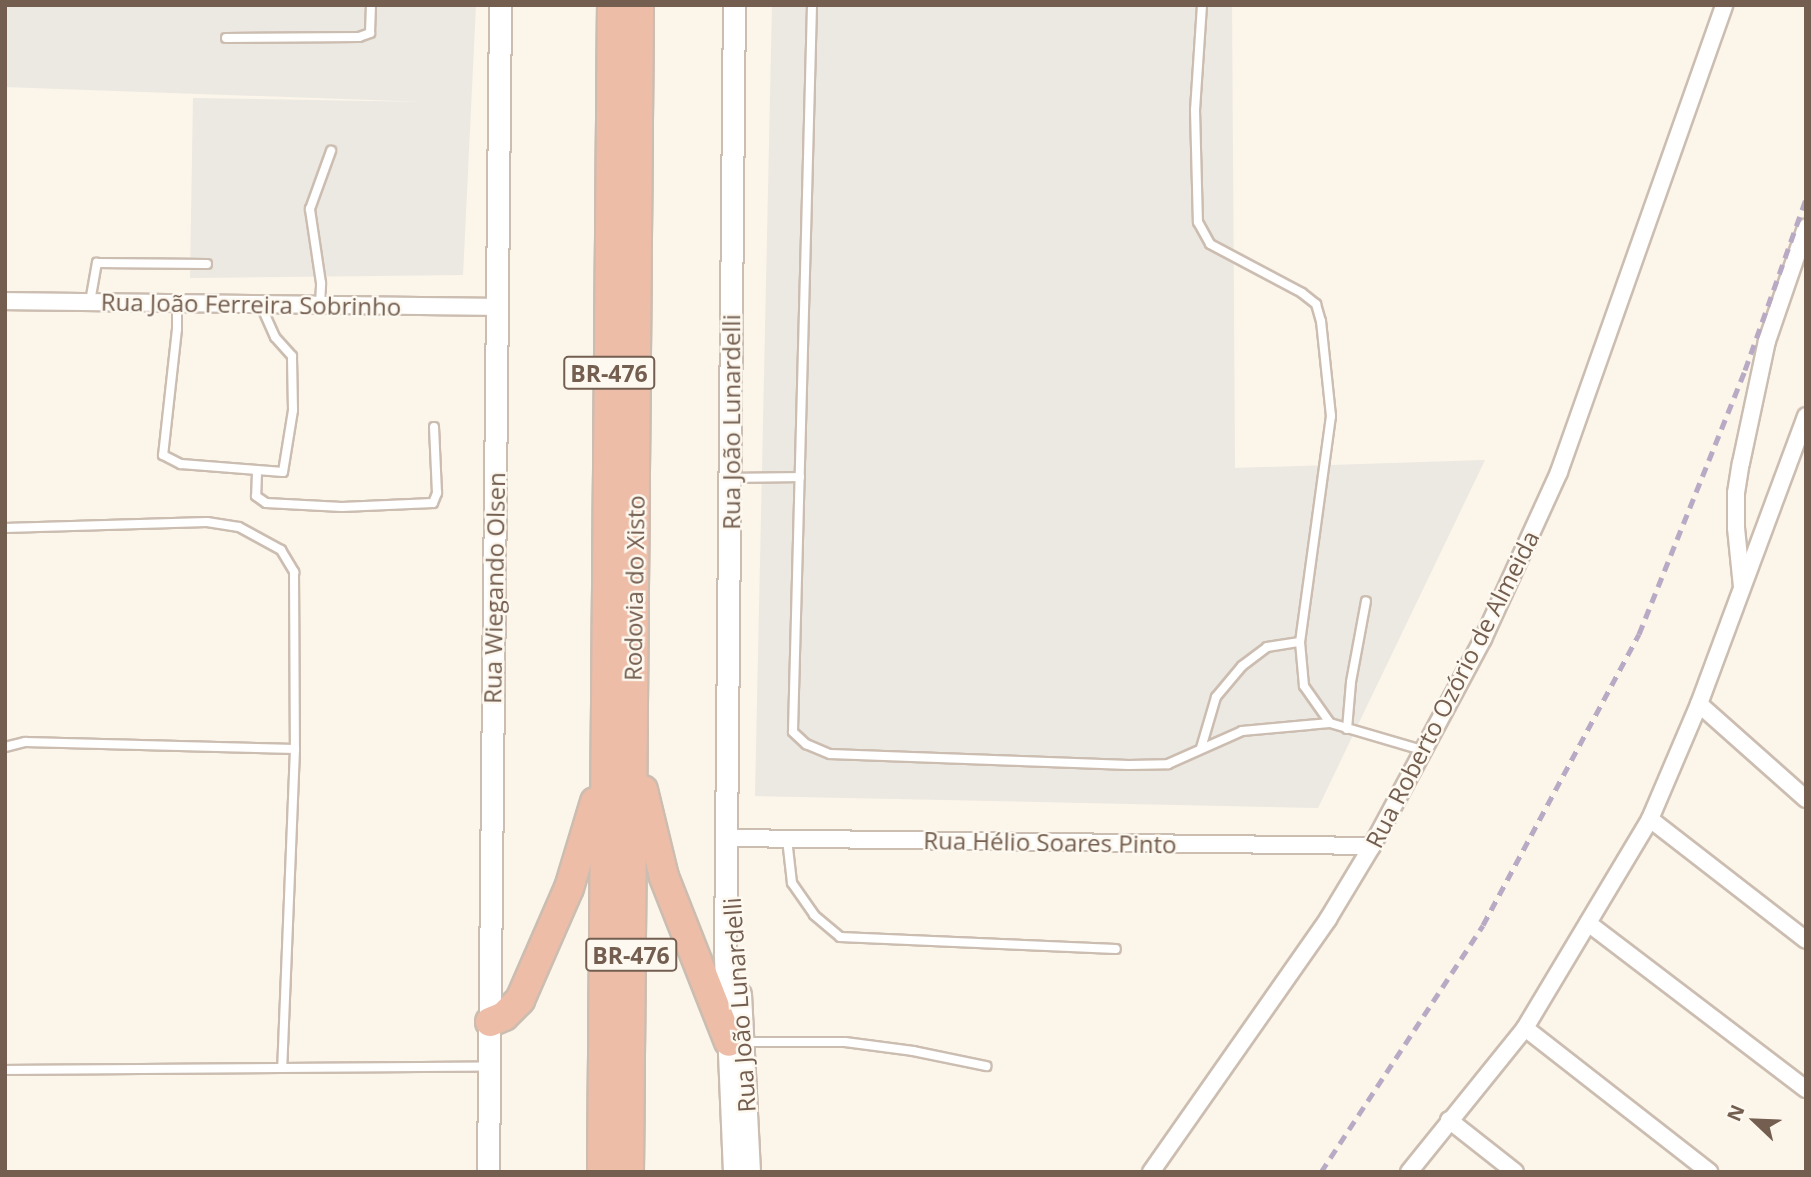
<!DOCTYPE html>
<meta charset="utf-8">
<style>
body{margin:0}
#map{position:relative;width:1811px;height:1177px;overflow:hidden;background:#fbf5ea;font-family:"Open Sans",sans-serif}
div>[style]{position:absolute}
.industrial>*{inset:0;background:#ece8e2}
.roads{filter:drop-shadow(2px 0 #ccbdb1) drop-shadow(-2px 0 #ccbdb1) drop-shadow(0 2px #ccbdb1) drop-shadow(0 -2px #ccbdb1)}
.lane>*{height:8px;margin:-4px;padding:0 4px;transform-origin:4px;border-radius:4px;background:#fff}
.street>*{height:16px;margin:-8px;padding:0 8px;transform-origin:8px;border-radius:8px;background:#fff}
.secondary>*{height:21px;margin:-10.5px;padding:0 10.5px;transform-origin:10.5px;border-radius:10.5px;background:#fff}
.highway>*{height:28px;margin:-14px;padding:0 14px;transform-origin:14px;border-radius:14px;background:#eebda8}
.rail>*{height:5px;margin-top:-2.5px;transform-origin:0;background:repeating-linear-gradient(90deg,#b8a9c4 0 10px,transparent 0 17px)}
span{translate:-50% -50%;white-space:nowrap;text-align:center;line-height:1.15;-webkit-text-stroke:5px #fdf9f0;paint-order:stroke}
.shield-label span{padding:2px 5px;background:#fdf9f0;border:2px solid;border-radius:5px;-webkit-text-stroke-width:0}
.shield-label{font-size:23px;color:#735e50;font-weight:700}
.street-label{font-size:24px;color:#735e50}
.frame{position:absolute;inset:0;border:7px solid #735e50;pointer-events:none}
.north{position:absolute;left:1720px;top:1086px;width:70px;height:70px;-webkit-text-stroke:5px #fdf9f0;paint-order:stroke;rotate:293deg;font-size:19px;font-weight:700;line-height:28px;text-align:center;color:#735e50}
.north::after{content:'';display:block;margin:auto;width:24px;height:32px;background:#735e50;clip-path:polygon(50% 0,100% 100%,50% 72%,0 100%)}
</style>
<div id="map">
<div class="industrial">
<div style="clip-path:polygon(5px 5px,476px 5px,463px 275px,190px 278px,193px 98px,426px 102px,5px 87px)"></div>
<div style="clip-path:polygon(772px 5px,1232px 5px,1235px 468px,1485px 460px,1318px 808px,755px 796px)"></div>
</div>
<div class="roads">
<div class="lane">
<div style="left:812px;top:5px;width:727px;rotate:91.5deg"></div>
<div style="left:793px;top:732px;width:18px;rotate:43deg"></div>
<div style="left:806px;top:744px;width:26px;rotate:23deg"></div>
<div style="left:830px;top:754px;width:299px;rotate:2.1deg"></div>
<div style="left:1129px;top:765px;width:39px;rotate:-1deg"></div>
<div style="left:1168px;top:764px;width:81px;rotate:-24deg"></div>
<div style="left:1242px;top:731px;width:88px;rotate:-5.2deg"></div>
<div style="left:1330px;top:723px;width:99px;rotate:16.4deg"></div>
<div style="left:1202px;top:5px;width:105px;rotate:93.8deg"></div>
<div style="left:1195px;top:110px;width:112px;rotate:88.5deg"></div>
<div style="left:1198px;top:222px;width:25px;rotate:61deg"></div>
<div style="left:1210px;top:244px;width:104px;rotate:28deg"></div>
<div style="left:1302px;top:293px;width:18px;rotate:38deg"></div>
<div style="left:1316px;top:304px;width:18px;rotate:74deg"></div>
<div style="left:1321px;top:321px;width:96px;rotate:84deg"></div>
<div style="left:1331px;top:416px;width:228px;rotate:97.8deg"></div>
<div style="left:1300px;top:642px;width:44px;rotate:84.8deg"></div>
<div style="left:1304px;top:686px;width:45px;rotate:54.9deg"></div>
<div style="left:226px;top:38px;width:133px;rotate:-0.4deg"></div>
<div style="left:359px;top:37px;width:12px;rotate:-20deg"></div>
<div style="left:370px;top:33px;width:28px;rotate:-88deg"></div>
<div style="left:90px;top:302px;width:40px;rotate:-80deg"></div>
<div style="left:97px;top:263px;width:110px;rotate:0.5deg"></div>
<div style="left:177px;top:304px;width:25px;rotate:90deg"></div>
<div style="left:177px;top:329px;width:127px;rotate:96.3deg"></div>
<div style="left:163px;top:455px;width:20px;rotate:27deg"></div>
<div style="left:181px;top:464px;width:102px;rotate:4.5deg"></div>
<div style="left:283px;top:472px;width:63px;rotate:-80.8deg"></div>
<div style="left:293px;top:410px;width:54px;rotate:-91.1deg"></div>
<div style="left:292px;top:356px;width:25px;rotate:-132deg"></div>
<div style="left:275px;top:337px;width:35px;rotate:-114deg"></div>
<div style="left:320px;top:305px;width:22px;rotate:-87deg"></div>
<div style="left:321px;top:283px;width:75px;rotate:-98.5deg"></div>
<div style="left:310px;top:209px;width:62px;rotate:-70.1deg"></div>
<div style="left:257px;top:472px;width:24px;rotate:92deg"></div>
<div style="left:256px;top:496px;width:12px;rotate:35deg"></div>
<div style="left:266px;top:503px;width:76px;rotate:3deg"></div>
<div style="left:342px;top:507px;width:91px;rotate:-2.5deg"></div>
<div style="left:433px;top:503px;width:11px;rotate:-68deg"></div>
<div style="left:437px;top:493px;width:66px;rotate:-92.6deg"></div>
<div style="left:731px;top:478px;width:69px;rotate:-0.8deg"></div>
<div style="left:5px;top:528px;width:202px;rotate:-1.7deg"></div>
<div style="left:207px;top:522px;width:32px;rotate:9deg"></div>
<div style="left:239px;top:527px;width:48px;rotate:28.7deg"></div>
<div style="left:281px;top:550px;width:26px;rotate:59deg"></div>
<div style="left:294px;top:572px;width:177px;rotate:89.7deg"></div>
<div style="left:295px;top:749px;width:319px;rotate:92.3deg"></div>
<div style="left:1347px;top:729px;width:47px;rotate:-85.1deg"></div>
<div style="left:1351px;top:682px;width:82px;rotate:-79.5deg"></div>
<div style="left:5px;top:747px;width:21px;rotate:-14deg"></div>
<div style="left:25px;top:742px;width:270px;rotate:1.5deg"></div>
<div style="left:1201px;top:748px;width:53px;rotate:-73.6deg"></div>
<div style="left:1216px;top:697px;width:40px;rotate:-50deg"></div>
<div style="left:1242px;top:666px;width:31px;rotate:-37deg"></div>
<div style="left:1267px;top:647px;width:33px;rotate:-9deg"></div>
<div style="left:787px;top:839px;width:44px;rotate:83.5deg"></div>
<div style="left:792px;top:883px;width:39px;rotate:55deg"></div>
<div style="left:814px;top:915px;width:34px;rotate:40deg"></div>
<div style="left:840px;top:937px;width:276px;rotate:2.5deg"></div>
<div style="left:744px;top:1042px;width:101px"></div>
<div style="left:845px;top:1042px;width:69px;rotate:7.5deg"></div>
<div style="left:913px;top:1051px;width:75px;rotate:11.6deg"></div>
<div style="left:5px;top:1070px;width:481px;rotate:-0.4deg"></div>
</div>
<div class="street">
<div style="left:5px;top:301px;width:492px;rotate:0.7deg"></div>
<div style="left:1742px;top:587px;width:59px;rotate:-95.8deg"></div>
<div style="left:1736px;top:528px;width:35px;rotate:-90deg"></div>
<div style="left:1736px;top:493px;width:30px;rotate:-81deg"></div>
<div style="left:1741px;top:463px;width:125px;rotate:-78deg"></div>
<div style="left:1767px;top:341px;width:120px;rotate:-71deg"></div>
<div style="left:1699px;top:704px;width:143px;rotate:41.6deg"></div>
<div style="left:1650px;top:819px;width:197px;rotate:37.8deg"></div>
<div style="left:728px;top:838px;width:644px;rotate:0.71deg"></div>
<div style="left:1588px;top:923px;width:274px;rotate:37.3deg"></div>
<div style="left:1525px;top:1028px;width:234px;rotate:38deg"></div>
<div style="left:1449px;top:1120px;width:84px;rotate:38.2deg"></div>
<div style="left:1151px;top:1172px;width:309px;rotate:-55deg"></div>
<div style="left:1328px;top:919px;width:85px;rotate:-58.9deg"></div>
<div style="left:1372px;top:846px;width:235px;rotate:-61.8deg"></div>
<div style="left:1483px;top:639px;width:183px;rotate:-65.5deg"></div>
<div style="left:1559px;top:472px;width:495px;rotate:-70.5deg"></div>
<div style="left:1409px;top:1172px;width:185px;rotate:-51.1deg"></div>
<div style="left:1525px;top:1028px;width:244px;rotate:-59.1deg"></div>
<div style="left:1650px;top:819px;width:125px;rotate:-66.9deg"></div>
<div style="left:1699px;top:704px;width:307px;rotate:-69.6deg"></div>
</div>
<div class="secondary">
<div style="left:740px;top:994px;width:178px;rotate:87.1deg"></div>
<div style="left:488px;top:1172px;width:1167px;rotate:-89.41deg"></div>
<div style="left:734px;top:1172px;width:219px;rotate:-92.4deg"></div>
<div style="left:725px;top:953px;width:948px;rotate:-89.46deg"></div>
</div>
<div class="highway">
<div style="left:643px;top:790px;width:89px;rotate:76.4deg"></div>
<div style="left:664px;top:877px;width:177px;rotate:68.5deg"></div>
<div style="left:490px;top:1022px;width:15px;rotate:-23deg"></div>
<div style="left:504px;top:1016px;width:23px;rotate:-45deg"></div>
<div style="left:520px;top:1000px;width:122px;rotate:-66.4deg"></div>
<div style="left:569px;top:888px;width:90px;rotate:-73.2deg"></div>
<div style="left:602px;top:1172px;width:1167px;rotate:-89.51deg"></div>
<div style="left:629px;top:1172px;width:1167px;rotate:-89.51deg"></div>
</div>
</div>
<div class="rail">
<div style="left:1321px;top:1172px;width:295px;rotate:-56.7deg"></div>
<div style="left:1483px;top:925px;width:330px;rotate:-61.8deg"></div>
<div style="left:1639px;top:634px;width:284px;rotate:-68.1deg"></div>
<div style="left:1745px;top:370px;width:182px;rotate:-70.4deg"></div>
</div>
<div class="shield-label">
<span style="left:609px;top:373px">BR-476</span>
<span style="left:631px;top:955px">BR-476</span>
</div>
<div class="street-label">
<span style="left:251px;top:304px;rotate:1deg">Rua João Ferreira Sobrinho</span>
<span style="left:731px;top:422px;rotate:-90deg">Rua João Lunardelli</span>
<span style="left:494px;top:588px;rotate:-89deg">Rua Wiegando Olsen</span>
<span style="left:634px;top:588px;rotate:-89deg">Rodovia do Xisto</span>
<span style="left:1452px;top:689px;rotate:-63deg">Rua Roberto Ozório de Almeida</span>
<span style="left:1050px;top:842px;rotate:1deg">Rua Hélio Soares Pinto</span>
<span style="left:739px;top:1005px;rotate:-94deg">Rua João Lunardelli</span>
</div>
<div class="frame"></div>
<div class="north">N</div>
</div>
